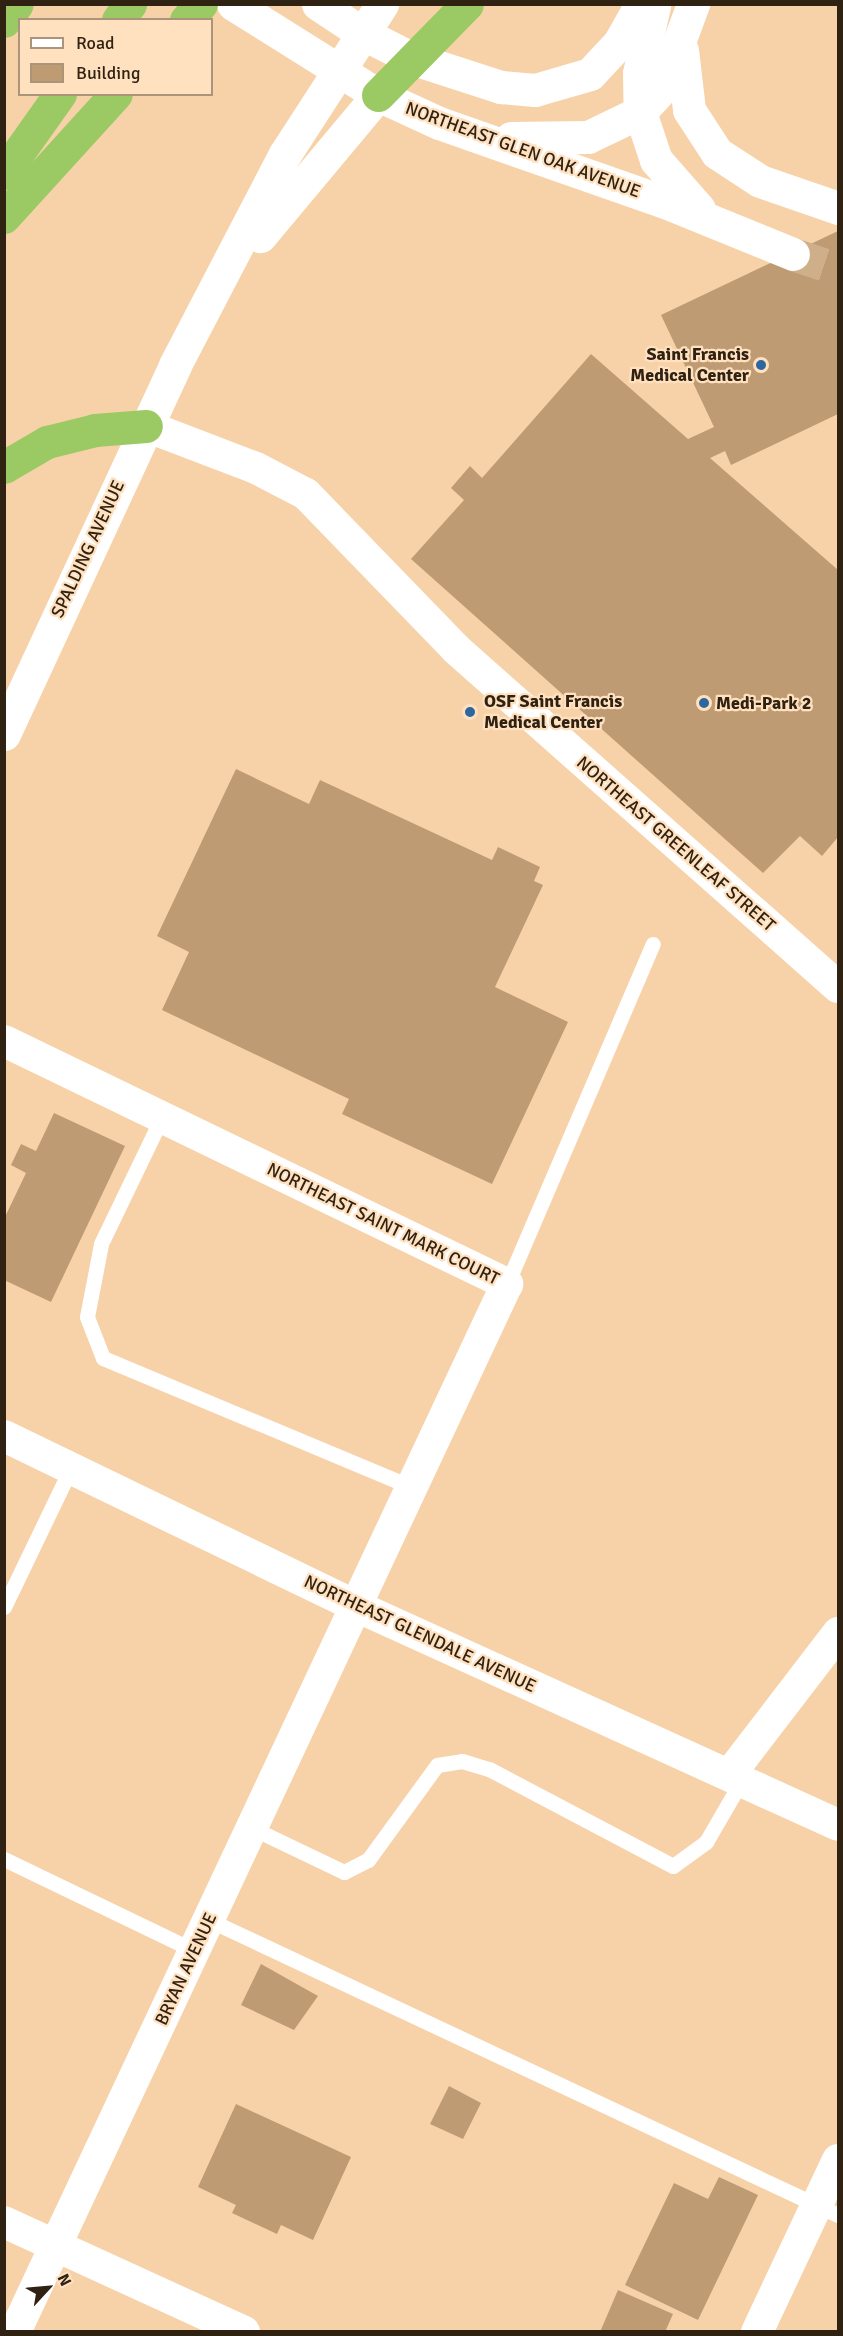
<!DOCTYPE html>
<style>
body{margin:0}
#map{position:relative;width:843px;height:2336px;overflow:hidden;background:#f7d2a8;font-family:Signika,sans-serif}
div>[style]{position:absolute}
.building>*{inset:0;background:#be9b73}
.tertiary-tunnel>*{height:33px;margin-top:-16.5px;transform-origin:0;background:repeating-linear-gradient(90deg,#cfaf8a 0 33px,transparent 0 49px)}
.service>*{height:15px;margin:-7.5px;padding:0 7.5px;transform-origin:7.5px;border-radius:7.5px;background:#fff}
.minor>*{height:32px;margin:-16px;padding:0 16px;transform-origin:16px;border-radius:16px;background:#fff}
.tertiary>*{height:33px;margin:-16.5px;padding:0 16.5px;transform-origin:16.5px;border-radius:16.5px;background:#fff}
.secondary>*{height:33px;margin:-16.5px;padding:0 16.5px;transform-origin:16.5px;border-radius:16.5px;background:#fff}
.motorway>*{height:33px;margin:-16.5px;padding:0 16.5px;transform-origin:16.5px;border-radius:16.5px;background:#9bca64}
.dots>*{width:16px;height:16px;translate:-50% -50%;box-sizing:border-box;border:3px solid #ffe0bf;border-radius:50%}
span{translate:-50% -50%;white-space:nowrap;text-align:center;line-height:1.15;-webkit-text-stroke:4.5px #ffe0bf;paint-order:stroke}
.street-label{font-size:18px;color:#302212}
.poi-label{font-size:18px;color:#302212;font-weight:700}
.right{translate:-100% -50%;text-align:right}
.left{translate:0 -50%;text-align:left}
.frame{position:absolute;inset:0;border:6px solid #302212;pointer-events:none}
.legend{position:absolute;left:18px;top:18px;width:195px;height:78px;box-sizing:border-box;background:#ffe0bf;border:2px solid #ac947a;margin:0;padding:8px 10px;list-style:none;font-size:18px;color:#302212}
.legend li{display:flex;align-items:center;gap:12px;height:30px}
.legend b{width:30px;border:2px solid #ac947a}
.north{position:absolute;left:18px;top:2258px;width:60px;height:60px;-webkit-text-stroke:4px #ffe0bf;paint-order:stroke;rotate:64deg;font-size:16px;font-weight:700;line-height:24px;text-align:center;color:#302212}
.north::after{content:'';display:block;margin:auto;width:21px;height:27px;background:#302212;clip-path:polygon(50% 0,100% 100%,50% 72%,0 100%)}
</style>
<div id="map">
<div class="building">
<div style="clip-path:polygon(838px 231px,838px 414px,731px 465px,725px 451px,710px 458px,838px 570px,838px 837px,822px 856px,800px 836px,763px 873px,411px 559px,464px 500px,451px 488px,470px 466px,482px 478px,591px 354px,688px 439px,714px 427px,661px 315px)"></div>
<div style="clip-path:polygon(236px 769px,309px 804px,320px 780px,492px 860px,498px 847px,540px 867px,534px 881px,543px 885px,495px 987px,568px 1022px,492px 1184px,342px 1114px,349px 1099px,162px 1010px,189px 952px,157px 936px)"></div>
<div style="clip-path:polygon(54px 1113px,125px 1146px,51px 1302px,4px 1280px,4px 1219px,26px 1173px,11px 1165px,21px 1144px,36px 1151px)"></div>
<div style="clip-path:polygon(261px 1964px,318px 1996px,294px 2030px,241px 2005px)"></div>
<div style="clip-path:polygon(449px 2086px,481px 2103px,463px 2139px,430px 2124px)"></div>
<div style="clip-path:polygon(236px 2104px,351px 2157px,313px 2240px,281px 2225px,277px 2234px,232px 2213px,236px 2205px,198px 2187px)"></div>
<div style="clip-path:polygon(719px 2177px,758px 2195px,698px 2320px,625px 2285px,674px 2183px,708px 2199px)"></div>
<div style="clip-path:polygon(618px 2290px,673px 2314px,665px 2332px,600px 2332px)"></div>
</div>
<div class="tertiary-tunnel">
<div style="left:793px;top:254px;width:47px;rotate:18.4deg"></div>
</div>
<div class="service">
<div style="left:162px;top:1117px;width:141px;rotate:115.7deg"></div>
<div style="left:101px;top:1244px;width:74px;rotate:100.9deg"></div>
<div style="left:87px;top:1317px;width:44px;rotate:68.7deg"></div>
<div style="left:103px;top:1358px;width:335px;rotate:22.7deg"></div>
<div style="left:507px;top:1284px;width:370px;rotate:-66.8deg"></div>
<div style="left:4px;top:1607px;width:154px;rotate:-64.3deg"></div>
<div style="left:252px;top:1828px;width:102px;rotate:25.6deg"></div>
<div style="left:344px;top:1872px;width:27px;rotate:-27deg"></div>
<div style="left:368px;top:1860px;width:117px;rotate:-54deg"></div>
<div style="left:437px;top:1765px;width:25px;rotate:-9deg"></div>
<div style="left:462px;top:1761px;width:28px;rotate:17deg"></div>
<div style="left:489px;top:1769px;width:208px;rotate:27.8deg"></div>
<div style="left:673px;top:1866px;width:41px;rotate:-36deg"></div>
<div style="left:706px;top:1842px;width:72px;rotate:-59.9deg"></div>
<div style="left:4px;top:1859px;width:212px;rotate:25.7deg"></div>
<div style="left:209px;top:1920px;width:695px;rotate:25.13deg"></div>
</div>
<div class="minor">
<div style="left:146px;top:426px;width:118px;rotate:20.9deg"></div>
<div style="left:256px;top:468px;width:56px;rotate:27.5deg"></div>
<div style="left:306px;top:494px;width:216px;rotate:45.9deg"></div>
<div style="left:456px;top:649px;width:510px;rotate:41.5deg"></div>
<div style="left:4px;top:1041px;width:559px;rotate:25.79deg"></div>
<div style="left:507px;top:1284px;width:1158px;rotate:115.15deg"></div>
<div style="left:4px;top:1436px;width:391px;rotate:25.8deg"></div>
<div style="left:356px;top:1606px;width:529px;rotate:24.43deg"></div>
<div style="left:730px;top:1774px;width:178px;rotate:-52.5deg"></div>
<div style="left:4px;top:2222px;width:264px;rotate:24.6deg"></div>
<div style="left:757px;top:2332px;width:190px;rotate:-64.8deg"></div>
</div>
<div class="tertiary">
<div style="left:654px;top:6px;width:69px;rotate:102.6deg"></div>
<div style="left:639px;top:73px;width:39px;rotate:89deg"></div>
<div style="left:640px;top:112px;width:51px;rotate:71.6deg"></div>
<div style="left:656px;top:160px;width:65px;rotate:48.7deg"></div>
<div style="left:362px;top:33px;width:55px;rotate:27deg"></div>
<div style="left:411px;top:58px;width:95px;rotate:17.9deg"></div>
<div style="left:501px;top:87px;width:34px;rotate:5deg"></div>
<div style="left:535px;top:90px;width:57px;rotate:-16.2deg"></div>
<div style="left:590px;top:74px;width:42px;rotate:-46.9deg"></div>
<div style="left:619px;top:43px;width:45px;rotate:-60.6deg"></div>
<div style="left:682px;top:50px;width:60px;rotate:83.3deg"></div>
<div style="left:689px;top:110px;width:51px;rotate:56.9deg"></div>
<div style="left:717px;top:153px;width:51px;rotate:33.1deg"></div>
<div style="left:760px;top:181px;width:83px;rotate:19.1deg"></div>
<div style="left:378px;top:95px;width:67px;rotate:24.7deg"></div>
<div style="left:439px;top:123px;width:239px;rotate:19.3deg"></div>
<div style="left:665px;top:202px;width:138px;rotate:22.1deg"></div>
<div style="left:511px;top:138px;width:77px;rotate:-0.7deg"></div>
<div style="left:588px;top:137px;width:58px;rotate:-25.7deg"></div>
<div style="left:640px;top:112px;width:33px;rotate:-47deg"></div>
<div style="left:662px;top:88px;width:90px;rotate:-69.7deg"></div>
</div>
<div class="secondary">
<div style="left:233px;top:4px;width:171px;rotate:32.1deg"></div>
<div style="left:378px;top:95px;width:184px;rotate:129.9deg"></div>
<div style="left:318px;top:4px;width:53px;rotate:33.4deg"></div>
<div style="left:4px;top:734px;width:407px;rotate:-65.1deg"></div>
<div style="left:175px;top:365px;width:238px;rotate:-62.5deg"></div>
<div style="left:285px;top:154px;width:179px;rotate:-57.1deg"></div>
</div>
<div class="motorway">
<div style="left:118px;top:20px;width:20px;rotate:-53deg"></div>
<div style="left:186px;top:20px;width:22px;rotate:-47deg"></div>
<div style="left:4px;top:21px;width:21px;rotate:-53deg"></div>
<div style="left:378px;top:95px;width:127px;rotate:-45.6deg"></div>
<div style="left:4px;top:173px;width:97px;rotate:-54.7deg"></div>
<div style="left:4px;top:217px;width:166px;rotate:-47.7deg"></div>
<div style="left:4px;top:467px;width:50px;rotate:-30.2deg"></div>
<div style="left:47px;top:442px;width:49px;rotate:-14deg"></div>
<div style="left:95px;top:430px;width:51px;rotate:-4.5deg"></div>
</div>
<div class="dots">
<div style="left:761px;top:365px;background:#2c679f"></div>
<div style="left:704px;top:703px;background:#2c679f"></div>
<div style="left:470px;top:712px;background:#2c679f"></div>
</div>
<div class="street-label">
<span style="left:523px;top:150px;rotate:20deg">NORTHEAST GLEN OAK AVENUE</span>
<span style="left:88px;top:549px;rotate:-65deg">SPALDING AVENUE</span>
<span style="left:676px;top:844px;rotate:41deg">NORTHEAST GREENLEAF STREET</span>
<span style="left:383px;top:1224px;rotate:26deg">NORTHEAST SAINT MARK COURT</span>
<span style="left:420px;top:1634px;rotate:25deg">NORTHEAST GLENDALE AVENUE</span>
<span style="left:186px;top:1969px;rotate:-65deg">BRYAN AVENUE</span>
</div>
<div class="poi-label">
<span class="right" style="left:749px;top:365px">Saint Francis<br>Medical Center</span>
<span class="left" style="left:484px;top:712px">OSF Saint Francis<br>Medical Center</span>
<span class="left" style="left:716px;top:703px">Medi-Park 2</span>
</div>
<div class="frame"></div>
<ul class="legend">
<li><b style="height:8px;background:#fff"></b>Road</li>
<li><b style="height:16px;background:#be9b73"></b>Building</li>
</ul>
<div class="north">N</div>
</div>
